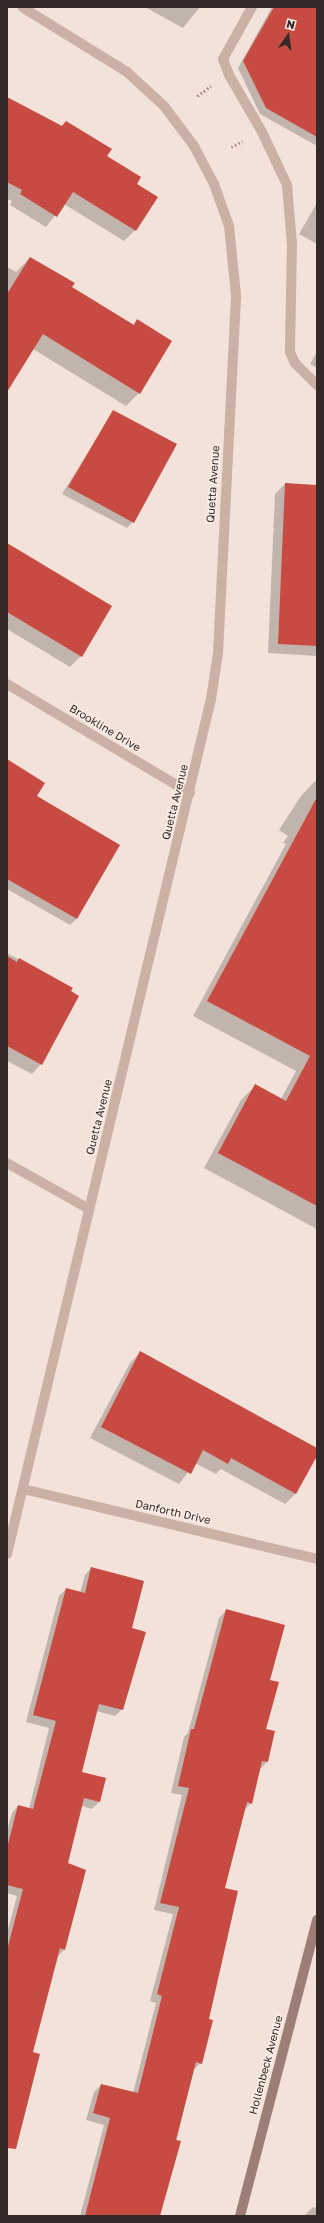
<!DOCTYPE html>
<style>
body{margin:0}
#map{position:relative;width:324px;height:2223px;overflow:hidden;background:#f2e2d9;font-family:"Golos Text",sans-serif}
div>[style]{position:absolute}
.shadow>*{inset:0;background:#0003}
.building>*{inset:0;background:#c74b42}
.path>*{height:2.5px;margin-top:-1.25px;transform-origin:0;background:repeating-linear-gradient(90deg,#b59990 0 2px,transparent 0 4px)}
.lane>*{height:10px;margin:-5px;padding:0 5px;transform-origin:5px;border-radius:5px;background:#cab0a5}
.street>*{height:10px;margin:-5px;padding:0 5px;transform-origin:5px;border-radius:5px;background:#cab0a5}
.secondary>*{height:10px;margin:-5px;padding:0 5px;transform-origin:5px;border-radius:5px;background:#9d7e77}
span{translate:-50% -50%;white-space:nowrap;text-align:center;line-height:1.15;-webkit-text-stroke:3px #f9ede6;paint-order:stroke}
.street-label{font-size:11px;color:#352927}
.frame{position:absolute;inset:0;border:8px solid #352927;pointer-events:none}
.north{position:absolute;left:268px;top:16px;width:40px;height:40px;-webkit-text-stroke:3px #f9ede6;paint-order:stroke;rotate:14deg;font-size:11px;font-weight:700;line-height:16px;text-align:center;color:#352927}
.north::after{content:'';display:block;margin:auto;width:14px;height:18px;background:#352927;clip-path:polygon(50% 0,100% 100%,50% 72%,0 100%)}
</style>
<div id="map">
<div class="shadow">
<div style="clip-path:polygon(145px 7px,200px 7px,183px 28px)"></div>
<div style="clip-path:polygon(272px 7px,317px 7px,317px 146px,260px 114px,238px 68px)"></div>
<div style="clip-path:polygon(7px 98px,61px 127px,66px 122px,135px 184px,135px 230px,124px 241px,64px 204px,46px 227px,10px 205px,12px 201px,7px 199px)"></div>
<div style="clip-path:polygon(317px 203px,317px 244px,299px 234px)"></div>
<div style="clip-path:polygon(30px 258px,71px 288px,133px 325px,137px 320px,139px 393px,126px 406px,33px 349px,7px 391px,7px 267px,16px 272px)"></div>
<div style="clip-path:polygon(317px 352px,317px 368px,310px 364px)"></div>
<div style="clip-path:polygon(114px 411px,133px 522px,127px 528px,62px 494px)"></div>
<div style="clip-path:polygon(285px 484px,317px 486px,317px 656px,268px 653px,275px 494px)"></div>
<div style="clip-path:polygon(7px 544px,81px 656px,70px 667px,7px 629px)"></div>
<div style="clip-path:polygon(7px 761px,36px 796px,119px 845px,76px 919px,70px 925px,7px 889px)"></div>
<div style="clip-path:polygon(315px 781px,317px 782px,317px 1229px,204px 1168px,241px 1100px,256px 1085px,281px 1099px,296px 1071px,193px 1016px,286px 844px,283px 843px,288px 836px,279px 830px,301px 796px)"></div>
<div style="clip-path:polygon(7px 953px,71px 989px,41px 1064px,32px 1074px,7px 1061px)"></div>
<div style="clip-path:polygon(141px 1352px,317px 1449px,317px 1454px,296px 1493px,285px 1504px,221px 1469px,216px 1474px,195px 1463px,179px 1484px,90px 1438px,130px 1363px)"></div>
<div style="clip-path:polygon(91px 1568px,131px 1629px,122px 1709px,115px 1716px,96px 1711px,80px 1773px,104px 1779px,99px 1802px,92px 1809px,82px 1806px,67px 1864px,65px 1949px,58px 1956px,7px 2141px,7px 1933px,17px 1896px,7px 1893px,7px 1831px,12px 1813px,18px 1806px,29px 1809px,49px 1728px,26px 1722px,59px 1596px,66px 1589px,80px 1593px,85px 1575px)"></div>
<div style="clip-path:polygon(227px 1610px,269px 1681px,265px 1730px,267px 1762px,260px 1769px,251px 1803px,244px 1810px,224px 1889px,201px 2063px,193px 2070px,159px 2216px,80px 2216px,104px 2125px,86px 2120px,94px 2092px,101px 2085px,133px 2093px,156px 2003px,150px 2001px,173px 1914px,154px 1910px,182px 1795px,171px 1793px,184px 1737px,188px 1733px,219px 1618px)"></div>
<div style="clip-path:polygon(313px 2207px,317px 2208px,317px 2216px,304px 2216px)"></div>
</div>
<div class="building">
<div style="clip-path:polygon(274px 7px,317px 7px,317px 137px,266px 108px,243px 61px)"></div>
<div style="clip-path:polygon(7px 97px,62px 126px,66px 121px,112px 149px,107px 156px,141px 177px,137px 184px,158px 197px,136px 231px,73px 192px,57px 217px,20px 194px,22px 190px,7px 182px)"></div>
<div style="clip-path:polygon(30px 257px,75px 283px,72px 287px,134px 325px,137px 319px,172px 341px,140px 394px,43px 334px,7px 392px,7px 294px)"></div>
<div style="clip-path:polygon(113px 410px,177px 444px,134px 523px,68px 487px)"></div>
<div style="clip-path:polygon(285px 483px,317px 485px,317px 646px,278px 644px)"></div>
<div style="clip-path:polygon(7px 543px,112px 606px,82px 657px,7px 612px)"></div>
<div style="clip-path:polygon(7px 759px,45px 783px,37px 796px,120px 845px,77px 919px,7px 879px)"></div>
<div style="clip-path:polygon(317px 797px,317px 1206px,218px 1153px,255px 1084px,286px 1101px,310px 1056px,207px 1001px)"></div>
<div style="clip-path:polygon(7px 956px,17px 962px,19px 958px,73px 988px,71px 991px,79px 996px,42px 1065px,7px 1046px)"></div>
<div style="clip-path:polygon(140px 1351px,317px 1448px,317px 1456px,296px 1494px,231px 1458px,228px 1464px,203px 1450px,191px 1474px,101px 1427px)"></div>
<div style="clip-path:polygon(91px 1567px,144px 1581px,132px 1628px,146px 1632px,123px 1710px,99px 1704px,82px 1772px,106px 1778px,100px 1802px,84px 1798px,68px 1863px,86px 1870px,65px 1950px,60px 1948px,33px 2052px,40px 2054px,16px 2149px,7px 2148px,7px 1950px,23px 1889px,7px 1885px,7px 1848px,18px 1805px,33px 1809px,56px 1721px,33px 1715px,66px 1588px,85px 1593px)"></div>
<div style="clip-path:polygon(226px 1609px,285px 1625px,270px 1680px,279px 1682px,266px 1729px,275px 1731px,268px 1762px,262px 1761px,252px 1804px,247px 1802px,225px 1888px,238px 1891px,209px 2019px,213px 2020px,202px 2064px,196px 2062px,176px 2140px,181px 2141px,160px 2216px,85px 2216px,110px 2118px,93px 2113px,101px 2084px,138px 2093px,162px 1996px,157px 1994px,179px 1907px,160px 1903px,189px 1788px,178px 1786px,191px 1729px,194px 1729px)"></div>
</div>
<div class="path">
<div style="left:197px;top:96px;width:17px;rotate:-36deg"></div>
<div style="left:231px;top:147px;width:13px;rotate:-27deg"></div>
</div>
<div class="lane">
<div style="left:252px;top:7px;width:60px;rotate:119.1deg"></div>
<div style="left:223px;top:59px;width:17px;rotate:69deg"></div>
<div style="left:229px;top:75px;width:66px;rotate:59.9deg"></div>
<div style="left:262px;top:132px;width:59px;rotate:64.7deg"></div>
<div style="left:287px;top:185px;width:59px;rotate:85.2deg"></div>
<div style="left:292px;top:244px;width:108px;rotate:91.1deg"></div>
<div style="left:290px;top:352px;width:12px;rotate:66deg"></div>
<div style="left:295px;top:363px;width:31px;rotate:45deg"></div>
</div>
<div class="street">
<div style="left:7px;top:684px;width:213px;rotate:30.8deg"></div>
<div style="left:7px;top:1163px;width:94px;rotate:29.3deg"></div>
<div style="left:23px;top:1489px;width:302px;rotate:13.4deg"></div>
<div style="left:7px;top:1554px;width:879px;rotate:-76.58deg"></div>
<div style="left:211px;top:699px;width:47px;rotate:-81.3deg"></div>
<div style="left:218px;top:653px;width:358px;rotate:-87.1deg"></div>
<div style="left:236px;top:295px;width:69px;rotate:-95.8deg"></div>
<div style="left:229px;top:226px;width:45px;rotate:-109.7deg"></div>
<div style="left:214px;top:184px;width:43px;rotate:-117.8deg"></div>
<div style="left:194px;top:146px;width:50px;rotate:-126.9deg"></div>
<div style="left:164px;top:106px;width:50px;rotate:-137.4deg"></div>
<div style="left:127px;top:72px;width:123px;rotate:-148.2deg"></div>
</div>
<div class="secondary">
<div style="left:240px;top:2216px;width:306px;rotate:-75.4deg"></div>
</div>
<div class="street-label">
<span style="left:213px;top:484px;rotate:-86deg">Quetta Avenue</span>
<span style="left:105px;top:728px;rotate:31deg">Brookline Drive</span>
<span style="left:175px;top:802px;rotate:-76deg">Quetta Avenue</span>
<span style="left:99px;top:1117px;rotate:-76deg">Quetta Avenue</span>
<span style="left:173px;top:1512px;rotate:13deg">Danforth Drive</span>
<span style="left:266px;top:2065px;rotate:-75deg">Hollenbeck Avenue</span>
</div>
<div class="frame"></div>
<div class="north">N</div>
</div>
